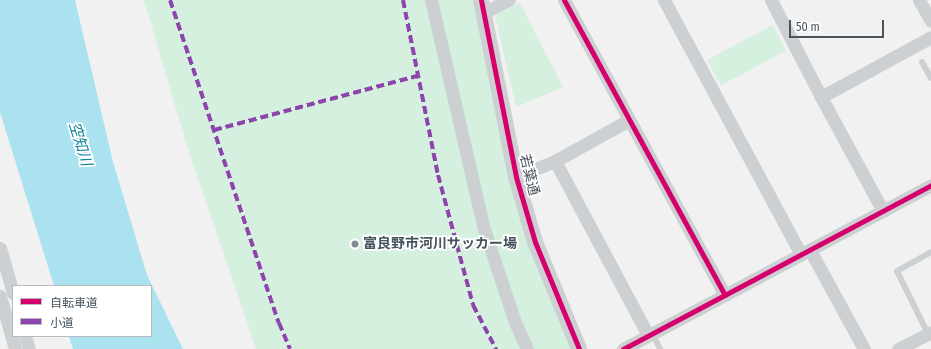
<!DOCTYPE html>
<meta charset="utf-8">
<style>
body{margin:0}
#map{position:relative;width:931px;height:349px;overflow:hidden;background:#f1f1f1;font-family:"Fira Sans Condensed","Noto Sans JP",sans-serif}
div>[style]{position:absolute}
.green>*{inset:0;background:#d5f0de}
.water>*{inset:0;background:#aae3ef}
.service>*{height:6px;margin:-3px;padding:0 3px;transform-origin:3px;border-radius:3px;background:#ccd0d2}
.minor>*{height:13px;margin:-6.5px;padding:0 6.5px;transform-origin:6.5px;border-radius:6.5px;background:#ccd0d2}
.tertiary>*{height:16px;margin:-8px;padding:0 8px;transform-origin:8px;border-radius:8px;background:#ccd0d2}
.quiet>*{height:4px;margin-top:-2px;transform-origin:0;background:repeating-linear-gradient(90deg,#8e44ad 0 8px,transparent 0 12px)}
.cycleway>*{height:5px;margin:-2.5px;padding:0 2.5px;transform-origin:2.5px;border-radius:2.5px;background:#d6006c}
.dots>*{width:11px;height:11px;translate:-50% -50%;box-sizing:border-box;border:2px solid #fff;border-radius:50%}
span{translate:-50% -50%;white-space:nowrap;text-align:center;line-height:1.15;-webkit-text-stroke:3.5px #fff;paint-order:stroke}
.street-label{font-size:14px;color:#47545e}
.poi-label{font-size:14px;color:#47545e;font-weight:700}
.left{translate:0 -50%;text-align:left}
.water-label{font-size:15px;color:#0b8097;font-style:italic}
.legend{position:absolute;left:12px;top:285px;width:140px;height:52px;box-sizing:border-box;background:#fff;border:1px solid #b5bbbf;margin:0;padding:5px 7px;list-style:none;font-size:12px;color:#47545e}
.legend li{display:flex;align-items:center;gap:8px;height:20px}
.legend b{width:20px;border:1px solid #b5bbbf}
.scale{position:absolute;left:789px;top:20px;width:95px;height:18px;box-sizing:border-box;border:2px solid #47545e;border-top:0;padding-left:5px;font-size:12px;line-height:14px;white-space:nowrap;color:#47545e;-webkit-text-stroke:3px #fff;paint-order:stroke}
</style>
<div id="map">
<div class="green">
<div style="clip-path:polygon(144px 0,481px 0,516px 177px,579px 349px,256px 349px,186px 143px)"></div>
<div style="clip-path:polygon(520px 3px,563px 87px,516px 107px,495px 15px)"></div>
<div style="clip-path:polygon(773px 25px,786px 51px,721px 85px,707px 60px)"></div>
</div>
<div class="water">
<div style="clip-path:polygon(0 0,75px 0,113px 162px,147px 275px,183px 349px,73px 349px,69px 336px,151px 336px,151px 286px,54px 286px,0 112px)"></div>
</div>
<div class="service">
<div style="left:922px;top:62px;width:18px;rotate:61deg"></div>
<div style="left:652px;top:333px;width:18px;rotate:63deg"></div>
<div style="left:928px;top:334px;width:70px;rotate:-116.2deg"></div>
<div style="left:897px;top:271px;width:39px;rotate:-29deg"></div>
</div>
<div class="minor">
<div style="left:431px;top:0;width:232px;rotate:77deg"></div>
<div style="left:483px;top:226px;width:101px;rotate:71.6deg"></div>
<div style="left:515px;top:322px;width:30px;rotate:66deg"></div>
<div style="left:564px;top:0;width:336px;rotate:61.4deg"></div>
<div style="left:664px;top:0;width:289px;rotate:61.7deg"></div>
<div style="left:771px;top:0;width:109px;rotate:62.7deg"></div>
<div style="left:821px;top:97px;width:130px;rotate:61.5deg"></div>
<div style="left:919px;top:0;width:24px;rotate:60deg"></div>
<div style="left:483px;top:13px;width:29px;rotate:-27deg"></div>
<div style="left:821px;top:97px;width:125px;rotate:-28.6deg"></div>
<div style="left:555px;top:161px;width:197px;rotate:61.9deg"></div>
<div style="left:516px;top:177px;width:42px;rotate:-22.3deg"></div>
<div style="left:555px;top:161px;width:85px;rotate:-29deg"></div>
<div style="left:0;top:248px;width:47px;rotate:73.9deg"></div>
<div style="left:810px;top:250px;width:113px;rotate:61.4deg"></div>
<div style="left:0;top:296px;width:55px;rotate:74.2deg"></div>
<div style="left:25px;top:336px;width:14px;rotate:73deg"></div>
<div style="left:623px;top:349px;width:349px;rotate:-28deg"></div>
<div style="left:898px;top:349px;width:37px;rotate:-27deg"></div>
</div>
<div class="tertiary">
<div style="left:481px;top:0;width:180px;rotate:78.8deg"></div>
<div style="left:516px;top:177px;width:68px;rotate:73.7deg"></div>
<div style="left:535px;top:242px;width:116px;rotate:67.6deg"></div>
</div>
<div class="quiet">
<div style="left:170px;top:0;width:341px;rotate:71.4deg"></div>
<div style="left:279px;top:323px;width:28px;rotate:67deg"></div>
<div style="left:403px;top:0;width:178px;rotate:78.7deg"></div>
<div style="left:438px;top:175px;width:135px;rotate:74.9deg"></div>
<div style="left:473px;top:305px;width:50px;rotate:62.4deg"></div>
<div style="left:214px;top:130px;width:210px;rotate:-14.9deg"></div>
</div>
<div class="cycleway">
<div style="left:481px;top:0;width:180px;rotate:78.8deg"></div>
<div style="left:516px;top:177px;width:68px;rotate:73.7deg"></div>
<div style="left:535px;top:242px;width:116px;rotate:67.6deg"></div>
<div style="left:564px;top:0;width:336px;rotate:61.4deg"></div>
<div style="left:623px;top:349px;width:349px;rotate:-28deg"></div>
</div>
<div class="dots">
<div style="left:355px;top:244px;background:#828b91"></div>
</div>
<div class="street-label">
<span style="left:529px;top:175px;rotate:76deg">若葉通</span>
</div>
<div class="poi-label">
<span class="left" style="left:363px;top:244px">富良野市河川サッカー場</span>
</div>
<div class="water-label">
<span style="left:80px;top:144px;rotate:73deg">空知川</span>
</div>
<ul class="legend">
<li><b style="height:5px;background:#d6006c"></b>自転車道</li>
<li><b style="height:5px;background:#8e44ad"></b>小道</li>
</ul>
<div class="scale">50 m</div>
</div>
